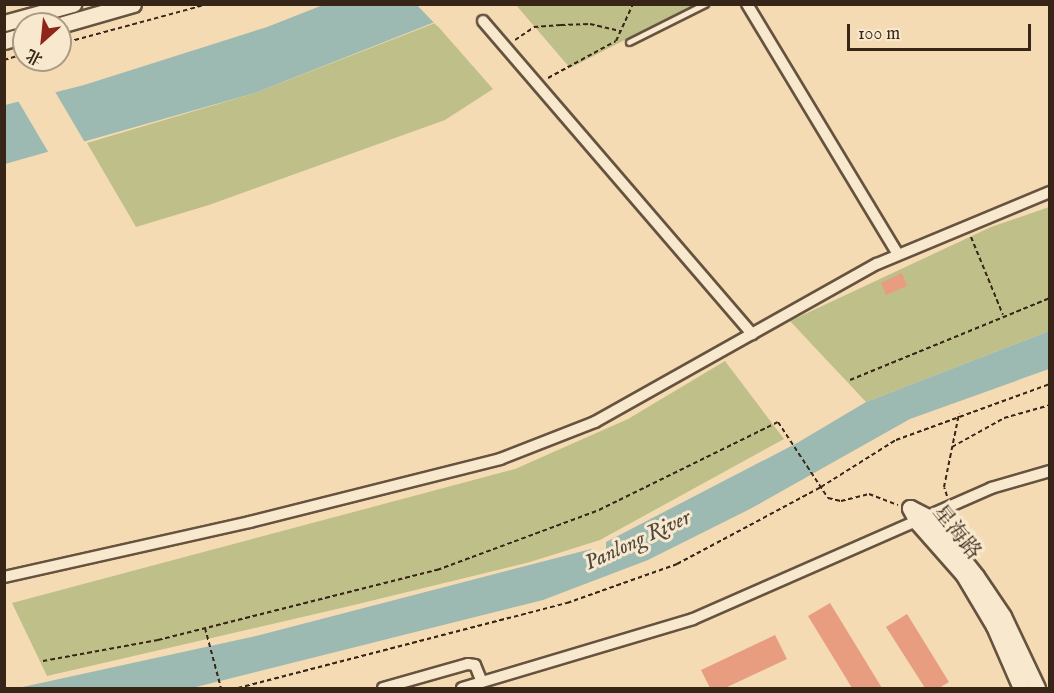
<!DOCTYPE html>
<meta charset="utf-8">
<style>
body{margin:0}
#map{position:relative;width:1054px;height:693px;overflow:hidden;background:#f5dbb3;font-family:"IM FELL English","Noto Serif SC",serif}
div>[style]{position:absolute}
.green>*{inset:0;background:#bfbf8a}
.water>*{inset:0;background:#9dbab2}
.pier>*{inset:0;background:#f5dbb3}
.building>*{inset:0;background:#e89d80}
.path>*{height:2px;margin-top:-1px;transform-origin:0;background:repeating-linear-gradient(90deg,#372618 0 4.5px,transparent 0 7.5px)}
.roads{filter:drop-shadow(2px 0 #66533f) drop-shadow(-2px 0 #66533f) drop-shadow(0 2px #66533f) drop-shadow(0 -2px #66533f)}
.lane>*{height:5px;margin:-2.5px;padding:0 2.5px;transform-origin:2.5px;border-radius:2.5px;background:#f8e8ce}
.street>*{height:10px;margin:-5px;padding:0 5px;transform-origin:5px;border-radius:5px;background:#f8e8ce}
.secondary>*{height:15px;margin:-7.5px;padding:0 7.5px;transform-origin:7.5px;border-radius:7.5px;background:#f8e8ce}
span{translate:-50% -50%;white-space:nowrap;text-align:center;line-height:1.15;-webkit-text-stroke:6px #f8e8ce;paint-order:stroke}
.street-label{font-size:21px;color:#372618}
.water-label{font-size:22px;color:#504b3e;font-style:italic}
.frame{position:absolute;inset:0;border:6px solid #372618;pointer-events:none}
.north{position:absolute;left:12px;top:12px;width:60px;height:60px;box-sizing:border-box;background:#f8e8ce;border:2px solid #ab9a85;border-radius:50%;rotate:207deg;font-size:16px;font-weight:700;line-height:24px;text-align:center;color:#372618}
.north::after{content:'';display:block;margin:auto;width:21px;height:27px;background:#8f2418;clip-path:polygon(50% 0,100% 100%,50% 72%,0 100%)}
.scale{position:absolute;left:847px;top:24px;width:184px;height:27px;box-sizing:border-box;border:3px solid #372618;border-top:0;padding-left:8px;font-size:18px;line-height:21px;white-space:nowrap;color:#372618;-webkit-text-stroke:4px #f8e8ce;paint-order:stroke}
</style>
<div id="map">
<div class="green">
<div style="clip-path:polygon(516px 5px,693px 5px,570px 68px)"></div>
<div style="clip-path:polygon(435px 23px,493px 89px,445px 120px,209px 205px,136px 227px,87px 143px,255px 93px)"></div>
<div style="clip-path:polygon(1049px 207px,1049px 331px,866px 402px,790px 321px,991px 227px)"></div>
<div style="clip-path:polygon(725px 361px,784px 439px,600px 540px,530px 562px,354px 605px,47px 676px,12px 603px,515px 469px,628px 419px)"></div>
</div>
<div class="water">
<div style="clip-path:polygon(323px 5px,478px 5px,255px 93px,5px 164px,5px 105px,84px 85px,267px 27px)"></div>
<div style="clip-path:polygon(1049px 331px,1049px 369px,910px 419px,750px 509px,648px 560px,543px 600px,192px 688px,18px 688px,256px 636px,591px 549px,593px 554px,606px 550px,606px 542px,797px 443px,866px 402px)"></div>
</div>
<div class="pier">
<div style="clip-path:polygon(481px 4px,437px 26px,417px 5px,417px 4px)"></div>
<div style="clip-path:polygon(54px 90px,87px 146px,50px 155px,17px 99px)"></div>
</div>
<div class="building">
<div style="clip-path:polygon(902px 273px,907px 286px,886px 295px,881px 283px)"></div>
<div style="clip-path:polygon(830px 603px,882px 688px,852px 688px,808px 616px)"></div>
<div style="clip-path:polygon(907px 614px,949px 682px,939px 688px,925px 688px,886px 627px)"></div>
<div style="clip-path:polygon(775px 635px,787px 659px,725px 688px,710px 688px,701px 670px)"></div>
</div>
<div class="path">
<div style="left:515px;top:40px;width:23px;rotate:-34deg"></div>
<div style="left:534px;top:27px;width:27px;rotate:-4deg"></div>
<div style="left:561px;top:25px;width:29px;rotate:-2deg"></div>
<div style="left:590px;top:24px;width:32px;rotate:13deg"></div>
<div style="left:60px;top:44px;width:153px;rotate:-15.1deg"></div>
<div style="left:4px;top:60px;width:21px;rotate:-17deg"></div>
<div style="left:548px;top:78px;width:77px;rotate:-28.6deg"></div>
<div style="left:616px;top:41px;width:41px;rotate:-65.3deg"></div>
<div style="left:971px;top:237px;width:84px;rotate:67.7deg"></div>
<div style="left:850px;top:380px;width:216px;rotate:-22.3deg"></div>
<div style="left:952px;top:447px;width:60px;rotate:-29.1deg"></div>
<div style="left:1004px;top:418px;width:48px;rotate:-15.8deg"></div>
<div style="left:947px;top:496px;width:9px;rotate:-108deg"></div>
<div style="left:944px;top:487px;width:75px;rotate:-78.4deg"></div>
<div style="left:205px;top:628px;width:62px;rotate:75.1deg"></div>
<div style="left:43px;top:661px;width:117px;rotate:-10.3deg"></div>
<div style="left:158px;top:640px;width:288px;rotate:-14.1deg"></div>
<div style="left:437px;top:570px;width:173px;rotate:-20.3deg"></div>
<div style="left:599px;top:510px;width:199px;rotate:-26.2deg"></div>
<div style="left:778px;top:422px;width:91px;rotate:56.7deg"></div>
<div style="left:828px;top:498px;width:13px;rotate:13deg"></div>
<div style="left:841px;top:501px;width:29px;rotate:-14deg"></div>
<div style="left:869px;top:494px;width:31px;rotate:21deg"></div>
<div style="left:238px;top:688px;width:340px;rotate:-14.5deg"></div>
<div style="left:567px;top:603px;width:117px;rotate:-19.5deg"></div>
<div style="left:677px;top:564px;width:163px;rotate:-28.1deg"></div>
<div style="left:821px;top:487px;width:89px;rotate:-32.1deg"></div>
<div style="left:896px;top:440px;width:164px;rotate:-20deg"></div>
</div>
<div class="roads">
<div class="lane">
<div style="left:629px;top:42px;width:85px;rotate:-26.6deg"></div>
</div>
<div class="street">
<div style="left:747px;top:4px;width:292px;rotate:58.9deg"></div>
<div style="left:483px;top:21px;width:413px;rotate:49.3deg"></div>
<div style="left:4px;top:577px;width:252px;rotate:-12.6deg"></div>
<div style="left:250px;top:522px;width:258px;rotate:-14.1deg"></div>
<div style="left:500px;top:459px;width:102px;rotate:-21.3deg"></div>
<div style="left:595px;top:422px;width:323px;rotate:-29.3deg"></div>
<div style="left:877px;top:264px;width:187px;rotate:-22.6deg"></div>
<div style="left:383px;top:688px;width:88px;rotate:-15.8deg"></div>
<div style="left:468px;top:664px;width:7px;rotate:8deg"></div>
<div style="left:475px;top:665px;width:18px;rotate:68deg"></div>
<div style="left:462px;top:688px;width:241px;rotate:-16.6deg"></div>
<div style="left:693px;top:619px;width:326px;rotate:-23.7deg"></div>
<div style="left:991px;top:488px;width:61px;rotate:-16.1deg"></div>
</div>
<div class="secondary">
<div style="left:4px;top:23px;width:72px;rotate:-15.4deg"></div>
<div style="left:60px;top:25px;width:76px;rotate:-16deg"></div>
<div style="left:4px;top:41px;width:21px;rotate:-17deg"></div>
<div style="left:910px;top:508px;width:22px;rotate:27deg"></div>
<div style="left:930px;top:518px;width:74px;rotate:51.6deg"></div>
<div style="left:976px;top:576px;width:48px;rotate:56deg"></div>
<div style="left:1003px;top:616px;width:80px;rotate:64.7deg"></div>
<div style="left:910px;top:508px;width:17px;rotate:62deg"></div>
<div style="left:918px;top:523px;width:68px;rotate:48.6deg"></div>
<div style="left:963px;top:574px;width:61px;rotate:59.2deg"></div>
<div style="left:994px;top:626px;width:68px;rotate:66.5deg"></div>
</div>
</div>
<div class="street-label">
<span style="left:956px;top:533px;rotate:51deg">星海路</span>
</div>
<div class="water-label">
<span style="left:638px;top:541px;rotate:-25deg">Panlong River</span>
</div>
<div class="frame"></div>
<div class="north">北</div>
<div class="scale">100 m</div>
</div>
